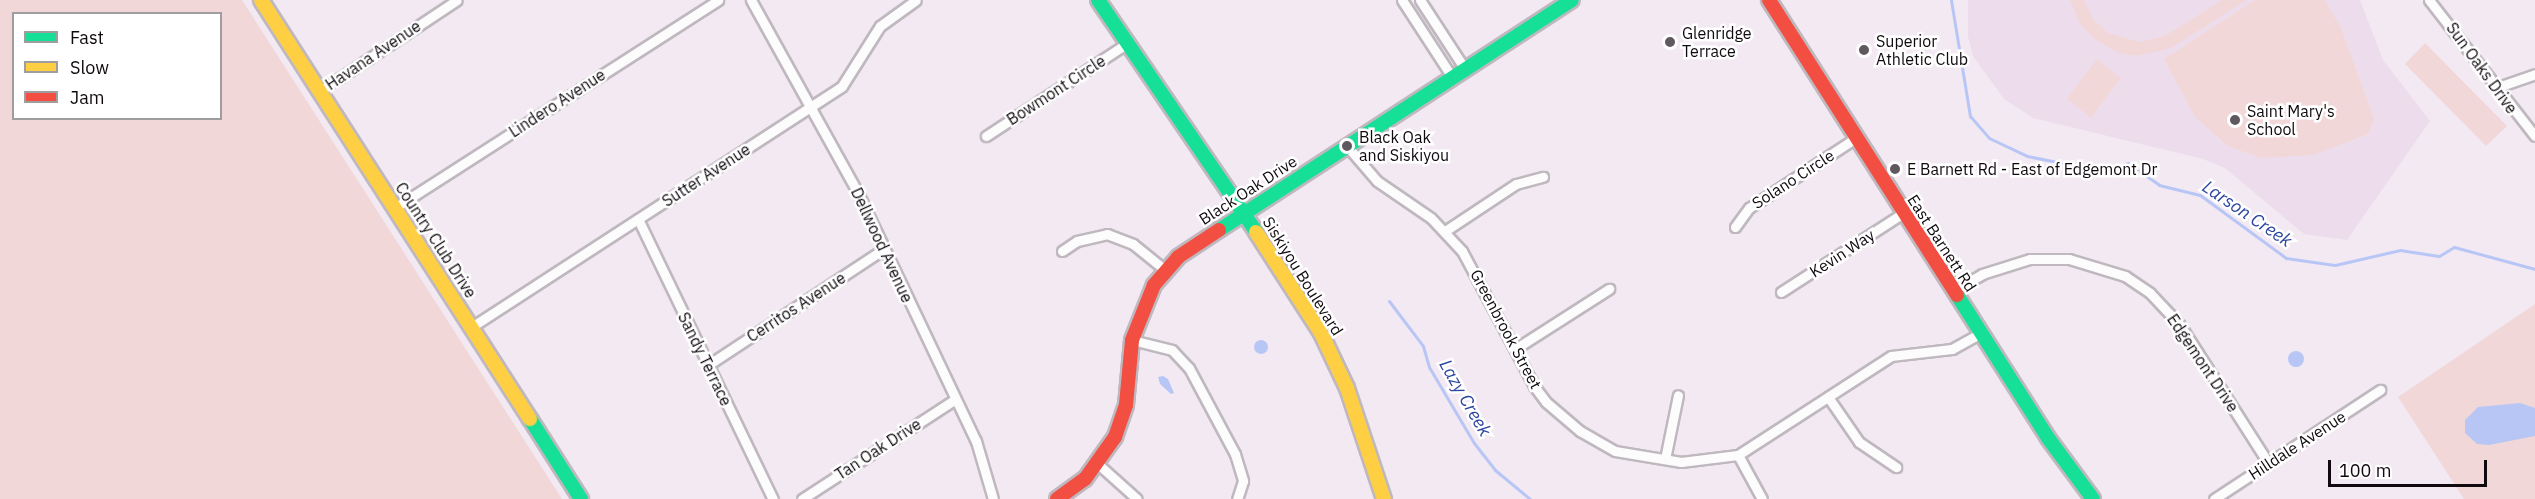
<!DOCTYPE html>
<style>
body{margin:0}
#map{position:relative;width:2535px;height:499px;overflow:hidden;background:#f3e9f2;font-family:"IBM Plex Sans",sans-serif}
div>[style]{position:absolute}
.built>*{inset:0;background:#edddec}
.green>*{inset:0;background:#f2d7d8}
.water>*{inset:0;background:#b8c6f6}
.round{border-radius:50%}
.stream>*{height:3px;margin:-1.5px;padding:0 1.5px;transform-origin:1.5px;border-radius:1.5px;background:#b8c6f6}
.roads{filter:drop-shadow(2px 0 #bfb8bf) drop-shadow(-2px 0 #bfb8bf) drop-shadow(0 2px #bfb8bf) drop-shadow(0 -2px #bfb8bf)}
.street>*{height:9px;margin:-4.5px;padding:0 4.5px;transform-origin:4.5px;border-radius:4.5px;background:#fdfcfd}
.fast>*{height:14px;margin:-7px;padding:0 7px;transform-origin:7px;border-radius:7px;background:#16e098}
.slow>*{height:14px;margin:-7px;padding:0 7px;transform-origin:7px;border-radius:7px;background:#ffcf43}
.jam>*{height:14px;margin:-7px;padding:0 7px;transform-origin:7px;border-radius:7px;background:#f24e42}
.dots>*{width:16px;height:16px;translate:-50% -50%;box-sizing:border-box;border:3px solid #fff;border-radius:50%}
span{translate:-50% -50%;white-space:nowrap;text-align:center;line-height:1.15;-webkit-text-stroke:5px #fff;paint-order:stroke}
.poi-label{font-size:16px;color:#100a0f}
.left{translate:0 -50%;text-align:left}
.street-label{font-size:16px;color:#100a0f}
.water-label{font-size:18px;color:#2c46a0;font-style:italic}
.legend{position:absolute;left:12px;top:12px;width:210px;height:108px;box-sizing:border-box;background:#fff;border:2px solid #9f9d9f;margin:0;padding:8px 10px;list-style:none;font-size:18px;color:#100a0f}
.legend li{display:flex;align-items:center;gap:12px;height:30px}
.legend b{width:30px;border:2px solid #9f9d9f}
.scale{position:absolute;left:2328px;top:460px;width:159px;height:27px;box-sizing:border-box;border:3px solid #100a0f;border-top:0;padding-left:8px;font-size:18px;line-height:21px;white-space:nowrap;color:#100a0f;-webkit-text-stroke:4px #fff;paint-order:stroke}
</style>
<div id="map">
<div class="built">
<div style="clip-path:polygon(1968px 0,2360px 0,2383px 60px,2430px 121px,2347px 240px,2304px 234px,2225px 168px,2203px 159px,2033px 118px,2004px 99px,1973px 56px,1968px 37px)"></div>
</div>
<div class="green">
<div style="clip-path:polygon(evenodd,0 0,242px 0,562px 499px,0 499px,0 0,14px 14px,220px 14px,220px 118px,14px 118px,14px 14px)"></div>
<div style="clip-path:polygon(2070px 0,2084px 0,2093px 19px,2108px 33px,2140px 42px,2165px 36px,2222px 0,2247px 0,2171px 48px,2137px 56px,2119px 53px,2097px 41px,2080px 24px)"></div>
<div style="clip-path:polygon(2255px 0,2325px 0,2341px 28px,2374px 119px,2368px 134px,2313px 155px,2261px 158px,2228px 146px,2195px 117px,2164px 59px)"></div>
<div style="clip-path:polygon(2425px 43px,2507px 126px,2486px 146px,2405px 64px)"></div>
<div style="clip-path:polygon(2097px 59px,2121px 78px,2091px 118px,2067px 99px)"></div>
<div style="clip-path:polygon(2535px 304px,2535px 499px,2464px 499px,2398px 397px)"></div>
</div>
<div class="water">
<div class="round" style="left:1254px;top:340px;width:14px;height:14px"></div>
<div class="round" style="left:2288px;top:351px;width:16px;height:16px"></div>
<div style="clip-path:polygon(1163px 376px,1168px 379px,1174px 393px,1171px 394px,1160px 384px,1158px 377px)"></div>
<div style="clip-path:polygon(2520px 403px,2535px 408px,2535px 436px,2489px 445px,2477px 444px,2465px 433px,2465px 420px,2478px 407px)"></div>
</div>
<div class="stream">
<div style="left:1951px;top:0;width:118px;rotate:80.7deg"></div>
<div style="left:1970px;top:116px;width:29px;rotate:49deg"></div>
<div style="left:1989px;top:138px;width:42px;rotate:25.3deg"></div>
<div style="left:2027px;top:156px;width:76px;rotate:11.3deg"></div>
<div style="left:2102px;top:171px;width:27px;rotate:-17deg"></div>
<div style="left:2128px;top:163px;width:38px;rotate:35deg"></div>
<div style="left:2159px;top:185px;width:42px;rotate:13.7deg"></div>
<div style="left:2200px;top:195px;width:107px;rotate:36.2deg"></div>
<div style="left:2286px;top:258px;width:49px;rotate:8.1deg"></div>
<div style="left:2335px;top:265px;width:67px;rotate:-13deg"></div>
<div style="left:2400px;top:250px;width:39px;rotate:9deg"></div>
<div style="left:2439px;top:256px;width:17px;rotate:-31deg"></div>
<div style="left:2454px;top:247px;width:84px;rotate:15.2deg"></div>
<div style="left:1389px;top:301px;width:56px;rotate:52.9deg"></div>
<div style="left:1423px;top:346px;width:22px;rotate:74deg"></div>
<div style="left:1429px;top:367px;width:88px;rotate:59.4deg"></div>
<div style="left:1474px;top:443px;width:34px;rotate:52deg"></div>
<div style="left:1495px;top:470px;width:45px;rotate:39.6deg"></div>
</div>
<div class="roads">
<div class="street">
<div style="left:751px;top:0;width:223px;rotate:61deg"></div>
<div style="left:859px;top:195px;width:272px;rotate:64.6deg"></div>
<div style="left:976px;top:441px;width:60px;rotate:73.7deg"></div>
<div style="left:1402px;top:0;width:92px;rotate:57deg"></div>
<div style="left:1420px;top:0;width:82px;rotate:56.9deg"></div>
<div style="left:2429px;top:0;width:172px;rotate:52.1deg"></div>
<div style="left:2498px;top:87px;width:39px;rotate:-19deg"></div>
<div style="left:320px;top:91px;width:164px;rotate:-33.6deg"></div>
<div style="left:986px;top:136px;width:168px;rotate:-33.3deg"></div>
<div style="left:1347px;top:146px;width:46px;rotate:49.4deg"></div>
<div style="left:1377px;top:181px;width:65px;rotate:34.4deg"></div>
<div style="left:1431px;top:218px;width:45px;rotate:46.8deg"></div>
<div style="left:1462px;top:251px;width:153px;rotate:61.9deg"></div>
<div style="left:1534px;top:386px;width:20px;rotate:53deg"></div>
<div style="left:1546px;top:402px;width:45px;rotate:40.5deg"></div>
<div style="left:1580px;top:431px;width:40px;rotate:29.7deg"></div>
<div style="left:1615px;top:451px;width:67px;rotate:9.5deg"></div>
<div style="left:1681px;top:462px;width:57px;rotate:-7deg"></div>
<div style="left:1738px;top:455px;width:182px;rotate:-32.9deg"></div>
<div style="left:1891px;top:356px;width:61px;rotate:-6.5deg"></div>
<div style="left:1952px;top:349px;width:33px;rotate:-29deg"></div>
<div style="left:396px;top:207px;width:383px;rotate:-32.7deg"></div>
<div style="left:638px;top:219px;width:311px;rotate:64.3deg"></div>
<div style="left:1735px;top:227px;width:24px;rotate:-54deg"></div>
<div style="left:1749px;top:208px;width:129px;rotate:-33.3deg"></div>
<div style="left:1445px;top:231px;width:85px;rotate:-33.5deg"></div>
<div style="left:1516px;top:184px;width:28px;rotate:-15deg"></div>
<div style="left:1062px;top:251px;width:18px;rotate:-34deg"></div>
<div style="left:1077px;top:241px;width:31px;rotate:-13deg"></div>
<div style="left:1107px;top:234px;width:28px;rotate:21deg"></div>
<div style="left:1133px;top:244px;width:41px;rotate:39.1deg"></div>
<div style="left:1953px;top:291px;width:34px;rotate:-30deg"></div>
<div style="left:1982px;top:274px;width:50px;rotate:-17.4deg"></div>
<div style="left:2030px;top:259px;width:39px"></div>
<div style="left:2069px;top:259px;width:59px;rotate:16.9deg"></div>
<div style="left:2125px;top:276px;width:30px;rotate:34deg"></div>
<div style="left:2150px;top:293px;width:44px;rotate:46.8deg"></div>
<div style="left:2180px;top:325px;width:165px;rotate:57.4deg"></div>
<div style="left:1781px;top:292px;width:145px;rotate:-32.9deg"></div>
<div style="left:473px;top:326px;width:440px;rotate:-33deg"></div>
<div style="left:842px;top:86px;width:71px;rotate:-57.7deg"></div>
<div style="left:880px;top:26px;width:44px;rotate:-35.8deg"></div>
<div style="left:1132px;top:340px;width:41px;rotate:14deg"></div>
<div style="left:1172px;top:350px;width:25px;rotate:47deg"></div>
<div style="left:1189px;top:368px;width:98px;rotate:61.9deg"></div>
<div style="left:1235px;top:454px;width:28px;rotate:73deg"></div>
<div style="left:1243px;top:481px;width:19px;rotate:108deg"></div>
<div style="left:1515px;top:349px;width:112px;rotate:-32.6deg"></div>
<div style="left:708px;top:365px;width:211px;rotate:-33.4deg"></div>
<div style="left:1828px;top:397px;width:55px;rotate:55.4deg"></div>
<div style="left:1859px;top:442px;width:45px;rotate:34deg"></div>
<div style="left:1738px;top:455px;width:50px;rotate:61.4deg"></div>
<div style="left:1665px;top:459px;width:65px;rotate:-78.5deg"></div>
<div style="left:1098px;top:464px;width:52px;rotate:41.9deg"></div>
<div style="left:802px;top:499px;width:181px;rotate:-33.1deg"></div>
<div style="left:2214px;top:499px;width:199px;rotate:-33.3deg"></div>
</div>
<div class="fast">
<div style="left:1098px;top:0;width:281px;rotate:55.7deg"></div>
<div style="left:1219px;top:230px;width:421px;rotate:-33.1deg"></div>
<div style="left:1957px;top:295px;width:169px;rotate:57.5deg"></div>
<div style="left:2048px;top:438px;width:76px;rotate:53.6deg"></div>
<div style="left:530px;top:419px;width:95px;rotate:57.5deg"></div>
</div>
<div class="slow">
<div style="left:261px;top:0;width:498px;rotate:57.3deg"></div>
<div style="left:1256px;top:232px;width:120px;rotate:57.2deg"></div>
<div style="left:1321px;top:333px;width:61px;rotate:64.7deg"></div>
<div style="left:1347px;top:388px;width:117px;rotate:71.6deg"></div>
</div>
<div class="jam">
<div style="left:1769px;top:0;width:350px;rotate:57.5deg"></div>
<div style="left:1057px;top:499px;width:34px;rotate:-36deg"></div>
<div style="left:1085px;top:479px;width:52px;rotate:-54.5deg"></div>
<div style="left:1115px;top:437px;width:34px;rotate:-71deg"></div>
<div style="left:1126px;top:405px;width:65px;rotate:-84.7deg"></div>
<div style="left:1132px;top:340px;width:59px;rotate:-68.2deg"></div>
<div style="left:1154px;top:285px;width:37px;rotate:-49deg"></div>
<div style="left:1178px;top:257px;width:49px;rotate:-33.4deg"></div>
</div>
</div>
<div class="dots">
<div style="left:1670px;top:42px;background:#5f585e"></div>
<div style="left:1864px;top:50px;background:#5f585e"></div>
<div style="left:2235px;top:120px;background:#5f585e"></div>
<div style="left:1347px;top:146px;background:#5f585e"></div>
<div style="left:1895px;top:169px;background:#5f585e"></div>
</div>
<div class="poi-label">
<span class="left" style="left:1682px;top:42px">Glenridge<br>Terrace</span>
<span class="left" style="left:1876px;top:50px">Superior<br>Athletic Club</span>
<span class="left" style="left:2247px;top:120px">Saint Mary's<br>School</span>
<span class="left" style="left:1359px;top:146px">Black Oak<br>and Siskiyou</span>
<span class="left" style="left:1907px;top:169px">E Barnett Rd - East of Edgemont Dr</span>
</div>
<div class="street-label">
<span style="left:373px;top:55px;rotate:-34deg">Havana Avenue</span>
<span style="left:2482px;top:68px;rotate:54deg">Sun Oaks Drive</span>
<span style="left:1056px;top:90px;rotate:-33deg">Bowmont Circle</span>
<span style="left:557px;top:103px;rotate:-33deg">Lindero Avenue</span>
<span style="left:706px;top:175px;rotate:-33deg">Sutter Avenue</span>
<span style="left:1793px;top:179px;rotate:-33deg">Solano Circle</span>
<span style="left:1248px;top:190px;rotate:-33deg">Black Oak Drive</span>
<span style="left:436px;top:240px;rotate:57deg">Country Club Drive</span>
<span style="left:1942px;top:243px;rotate:57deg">East Barnett Rd</span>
<span style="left:882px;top:245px;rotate:65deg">Dellwood Avenue</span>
<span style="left:1842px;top:253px;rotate:-33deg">Kevin Way</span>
<span style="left:1303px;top:276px;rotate:58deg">Siskiyou Boulevard</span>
<span style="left:796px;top:307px;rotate:-33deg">Cerritos Avenue</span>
<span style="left:1506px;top:329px;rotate:62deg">Greenbrook Street</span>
<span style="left:705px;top:359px;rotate:64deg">Sandy Terrace</span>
<span style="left:2203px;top:363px;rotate:56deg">Edgemont Drive</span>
<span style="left:2297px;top:445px;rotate:-33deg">Hilldale Avenue</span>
<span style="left:878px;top:449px;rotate:-33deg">Tan Oak Drive</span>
</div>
<div class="water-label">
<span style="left:2247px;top:214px;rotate:34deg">Larson Creek</span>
<span style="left:1465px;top:398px;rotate:60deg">Lazy Creek</span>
</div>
<ul class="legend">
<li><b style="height:8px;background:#16e098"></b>Fast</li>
<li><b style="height:8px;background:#ffcf43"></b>Slow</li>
<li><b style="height:8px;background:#f24e42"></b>Jam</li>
</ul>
<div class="scale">100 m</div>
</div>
